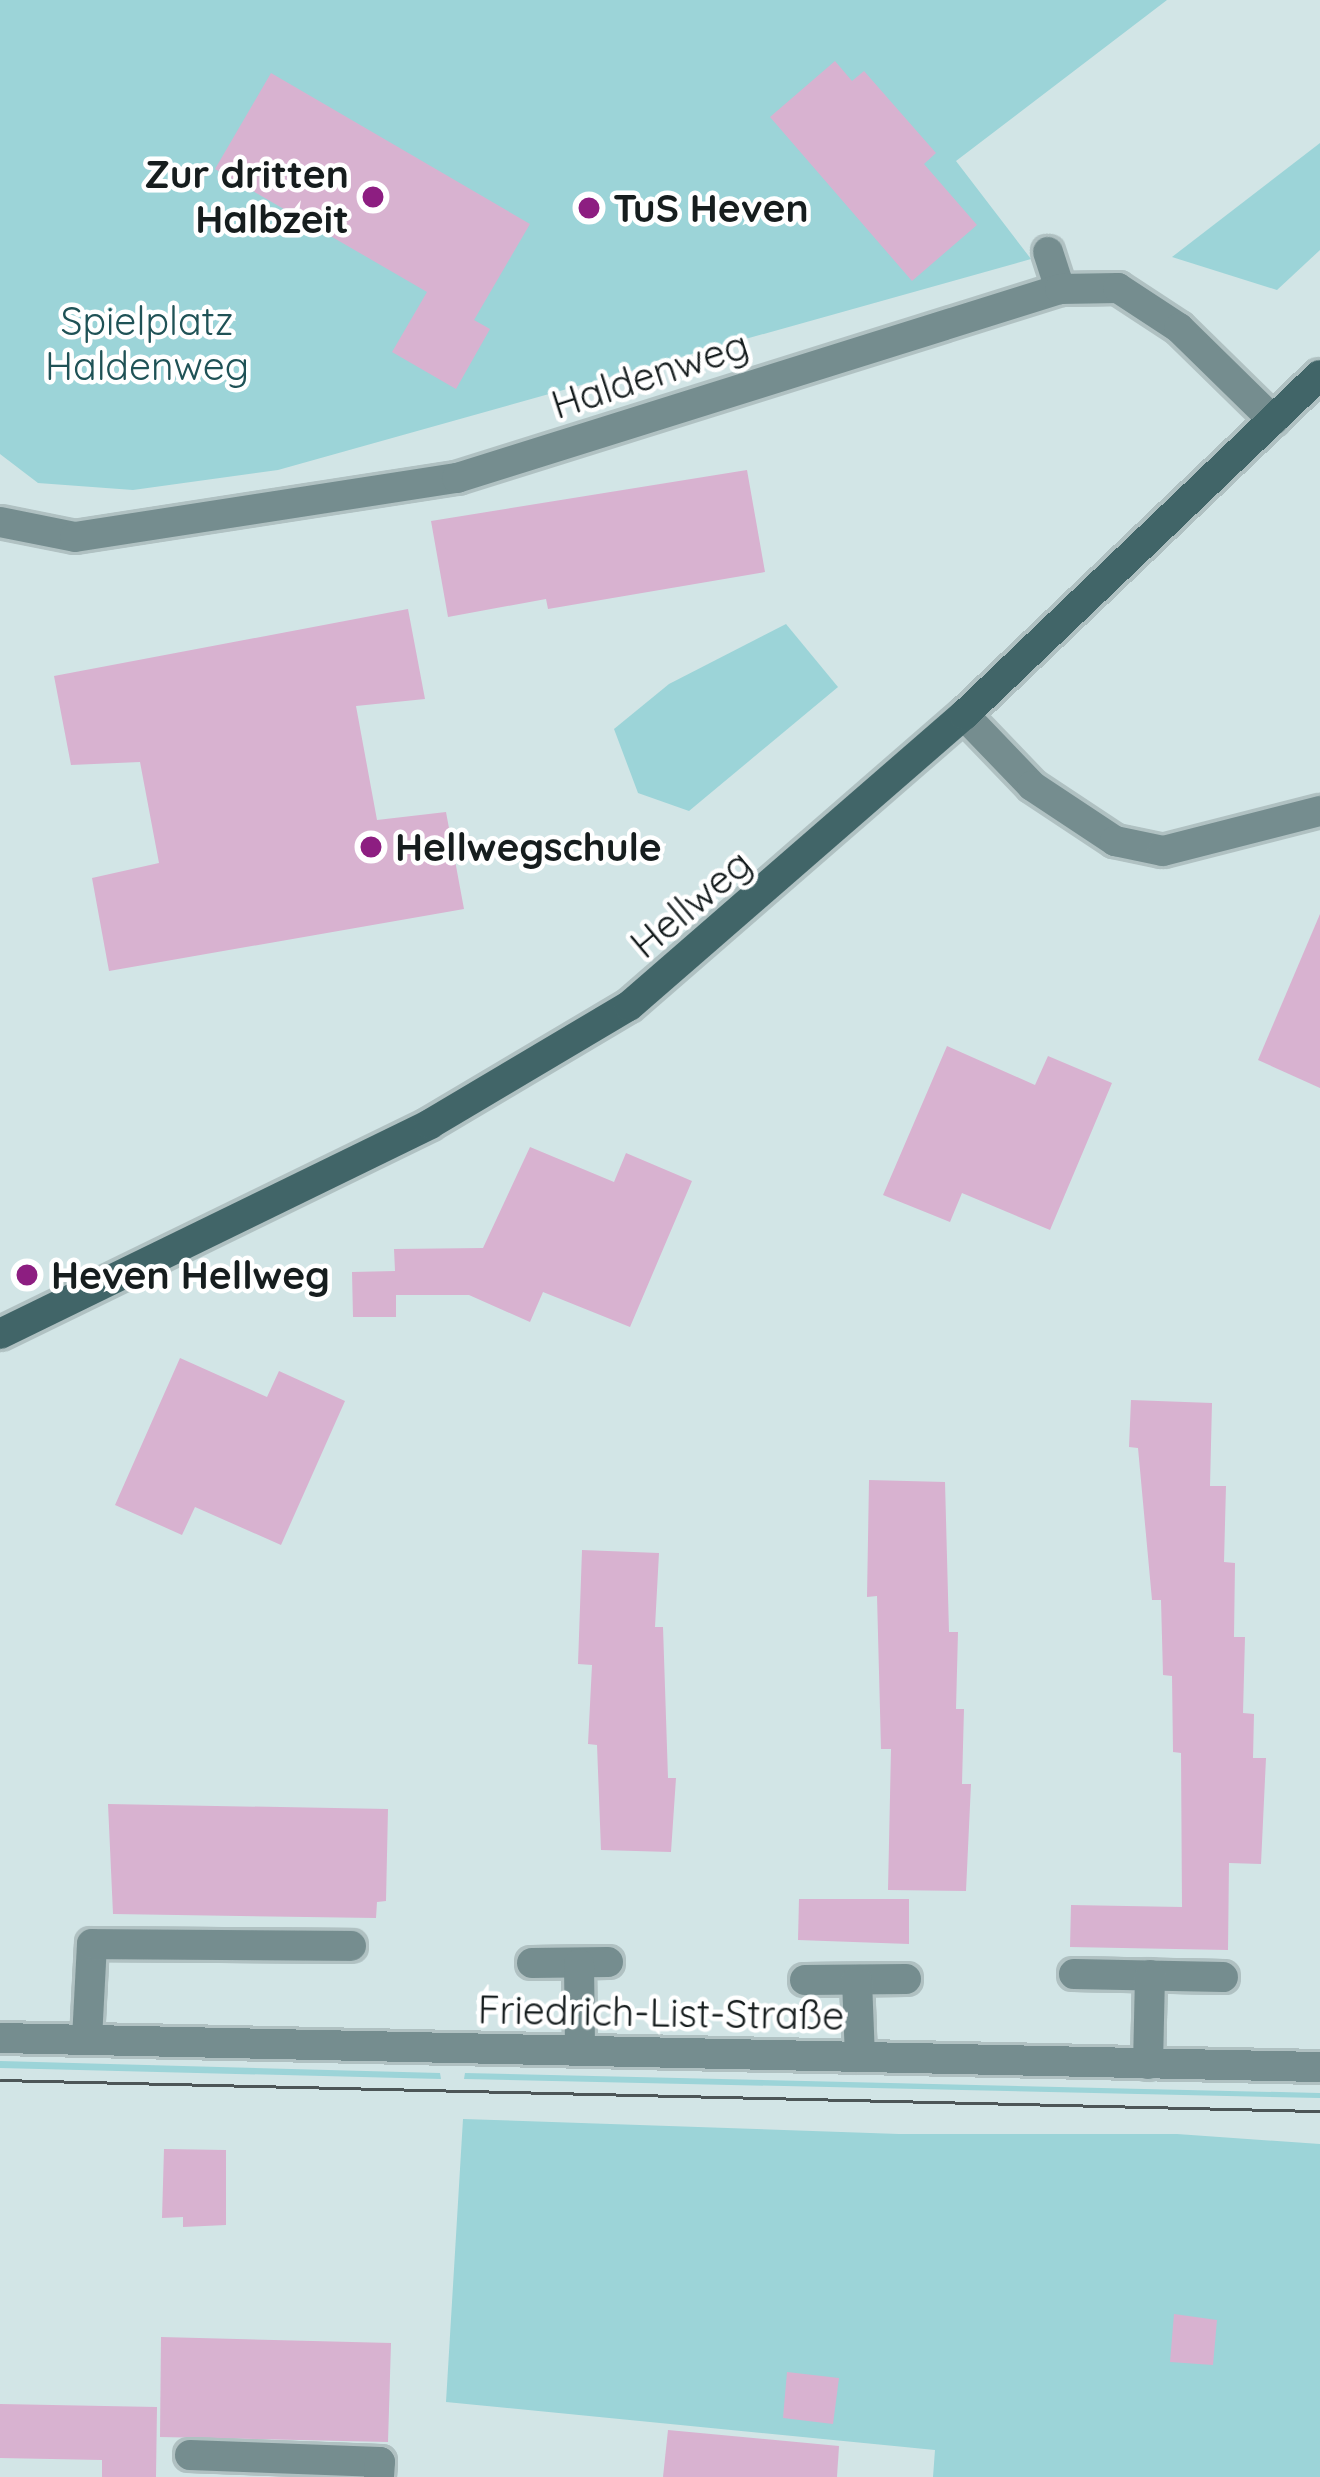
<!DOCTYPE html>
<meta charset="utf-8">
<style>
body{margin:0}
#map{position:relative;width:1320px;height:2477px;overflow:hidden;background:#d2e5e6;font-family:Quicksand,sans-serif}
div>[style]{position:absolute}
.green>*{inset:0;background:#9cd4d8}
.building>*{inset:0;background:#d8b2d0}
.roads{filter:drop-shadow(3px 0 #b0c1c2) drop-shadow(-3px 0 #b0c1c2) drop-shadow(0 3px #b0c1c2) drop-shadow(0 -3px #b0c1c2)}
.lane>*{height:30px;margin:-15px;padding:0 15px;transform-origin:15px;border-radius:15px;background:#758d8f}
.street>*{height:30px;margin:-15px;padding:0 15px;transform-origin:15px;border-radius:15px;background:#758d8f}
.secondary>*{height:30px;margin:-15px;padding:0 15px;transform-origin:15px;border-radius:15px;background:#416568}
.tram>*{height:3px;margin:-1.5px;padding:0 1.5px;transform-origin:1.5px;border-radius:1.5px;background:#4c5657}
.dots>*{width:33px;height:33px;translate:-50% -50%;box-sizing:border-box;border:6px solid #fff;border-radius:50%}
span{translate:-50% -50%;white-space:nowrap;text-align:center;line-height:1.15;-webkit-text-stroke:9px #fff;paint-order:stroke}
.poi-label{font-size:39px;color:#161d1e;font-weight:700}
.right{translate:-100% -50%;text-align:right}
.left{translate:0 -50%;text-align:left}
.park-label{font-size:39px;color:#1f5256}
.street-label{font-size:39px;color:#161d1e}
</style>
<div id="map">
<div class="green">
<div style="clip-path:polygon(0 0,1167px 0,956px 161px,1031px 259px,278px 470px,133px 490px,38px 483px,0 454px)"></div>
<div style="clip-path:polygon(1320px 143px,1320px 250px,1277px 290px,1172px 257px)"></div>
<div style="clip-path:polygon(786px 624px,838px 687px,689px 811px,638px 793px,614px 729px,669px 684px)"></div>
<div style="clip-path:polygon(0 2061px,440px 2073px,441px 2079px,0 2068px)"></div>
<div style="clip-path:polygon(465px 2073px,1320px 2093px,1320px 2098px,464px 2079px)"></div>
<div style="clip-path:polygon(463px 2119px,899px 2134px,1177px 2134px,1320px 2144px,1320px 2477px,933px 2477px,935px 2450px,446px 2402px)"></div>
</div>
<div class="building">
<div style="clip-path:polygon(835px 61px,852px 81px,864px 71px,936px 153px,924px 164px,977px 225px,912px 281px,770px 117px)"></div>
<div style="clip-path:polygon(271px 73px,530px 224px,474px 320px,490px 329px,456px 389px,392px 352px,427px 292px,215px 169px)"></div>
<div style="clip-path:polygon(747px 470px,765px 572px,548px 609px,546px 599px,448px 617px,431px 521px)"></div>
<div style="clip-path:polygon(408px 609px,425px 699px,356px 706px,377px 820px,446px 812px,464px 909px,109px 971px,92px 878px,159px 863px,140px 762px,71px 765px,54px 676px)"></div>
<div style="clip-path:polygon(1320px 914px,1320px 1088px,1258px 1060px)"></div>
<div style="clip-path:polygon(947px 1046px,1035px 1085px,1048px 1056px,1112px 1083px,1050px 1230px,962px 1193px,950px 1222px,883px 1195px)"></div>
<div style="clip-path:polygon(530px 1147px,614px 1182px,626px 1153px,692px 1181px,630px 1327px,543px 1292px,530px 1322px,469px 1295px,396px 1295px,396px 1317px,353px 1317px,352px 1272px,395px 1271px,394px 1249px,483px 1248px)"></div>
<div style="clip-path:polygon(180px 1358px,267px 1397px,279px 1371px,345px 1401px,281px 1545px,195px 1507px,182px 1535px,115px 1505px)"></div>
<div style="clip-path:polygon(1131px 1400px,1212px 1403px,1210px 1486px,1226px 1486px,1224px 1562px,1235px 1563px,1234px 1637px,1245px 1637px,1243px 1713px,1254px 1714px,1253px 1758px,1266px 1758px,1261px 1864px,1229px 1863px,1228px 1950px,1070px 1947px,1071px 1905px,1182px 1907px,1181px 1753px,1173px 1752px,1172px 1676px,1163px 1675px,1161px 1600px,1152px 1600px,1138px 1448px,1129px 1447px)"></div>
<div style="clip-path:polygon(869px 1480px,945px 1482px,949px 1632px,958px 1632px,956px 1709px,964px 1709px,962px 1784px,971px 1784px,966px 1891px,888px 1890px,891px 1749px,881px 1749px,877px 1596px,867px 1597px)"></div>
<div style="clip-path:polygon(582px 1550px,659px 1553px,655px 1627px,663px 1627px,668px 1778px,676px 1778px,671px 1852px,601px 1850px,597px 1745px,588px 1744px,592px 1665px,578px 1664px)"></div>
<div style="clip-path:polygon(108px 1804px,388px 1809px,386px 1901px,377px 1902px,376px 1918px,113px 1914px)"></div>
<div style="clip-path:polygon(799px 1899px,909px 1899px,909px 1944px,798px 1940px)"></div>
<div style="clip-path:polygon(164px 2149px,226px 2150px,226px 2225px,183px 2227px,183px 2217px,162px 2218px)"></div>
<div style="clip-path:polygon(1174px 2314px,1217px 2320px,1213px 2365px,1170px 2362px)"></div>
<div style="clip-path:polygon(161px 2337px,391px 2343px,388px 2442px,160px 2437px)"></div>
<div style="clip-path:polygon(787px 2372px,839px 2378px,833px 2424px,783px 2418px)"></div>
<div style="clip-path:polygon(0 2404px,157px 2407px,156px 2477px,102px 2477px,102px 2460px,0 2458px)"></div>
<div style="clip-path:polygon(668px 2430px,839px 2446px,837px 2477px,663px 2477px)"></div>
</div>
<div class="roads">
<div class="lane">
<div style="left:1048px;top:252px;width:39px;rotate:72deg"></div>
<div style="left:532px;top:1963px;width:76px;rotate:-0.8deg"></div>
<div style="left:579px;top:1964px;width:85px;rotate:89.3deg"></div>
<div style="left:1074px;top:1974px;width:149px;rotate:1.2deg"></div>
<div style="left:805px;top:1980px;width:101px;rotate:-0.6deg"></div>
<div style="left:857px;top:1980px;width:77px;rotate:87.8deg"></div>
<div style="left:87px;top:2039px;width:95px;rotate:-87deg"></div>
<div style="left:92px;top:1944px;width:259px;rotate:0.4deg"></div>
<div style="left:1148px;top:2064px;width:89px;rotate:-88.7deg"></div>
<div style="left:190px;top:2455px;width:190px;rotate:2.1deg"></div>
<div style="left:380px;top:2462px;width:15px;rotate:94deg"></div>
</div>
<div class="street">
<div style="left:0;top:522px;width:76px;rotate:11.3deg"></div>
<div style="left:75px;top:537px;width:387px;rotate:-8.8deg"></div>
<div style="left:457px;top:478px;width:632px;rotate:-17.4deg"></div>
<div style="left:1060px;top:289px;width:58px;rotate:-1deg"></div>
<div style="left:1118px;top:288px;width:73px;rotate:33.3deg"></div>
<div style="left:1179px;top:328px;width:132px;rotate:44.4deg"></div>
<div style="left:964px;top:715px;width:98px;rotate:46.2deg"></div>
<div style="left:1032px;top:786px;width:100px;rotate:33.5deg"></div>
<div style="left:1115px;top:841px;width:49px;rotate:11.8deg"></div>
<div style="left:1163px;top:851px;width:162px;rotate:-14.3deg"></div>
<div style="left:0;top:2038px;width:1320px;rotate:1.26deg"></div>
</div>
<div class="secondary">
<div style="left:0;top:1334px;width:479px;rotate:-26deg"></div>
<div style="left:430px;top:1124px;width:231px;rotate:-30.7deg"></div>
<div style="left:629px;top:1006px;width:444px;rotate:-41deg"></div>
<div style="left:964px;top:715px;width:492px;rotate:-43.7deg"></div>
</div>
</div>
<div class="tram">
<div style="left:0;top:2080px;width:1320px;rotate:1.35deg"></div>
</div>
<div class="dots">
<div style="left:373px;top:197px;background:#8d1e81"></div>
<div style="left:589px;top:208px;background:#8d1e81"></div>
<div style="left:371px;top:847px;background:#8d1e81"></div>
<div style="left:27px;top:1275px;background:#8d1e81"></div>
</div>
<div class="poi-label">
<span class="right" style="left:349px;top:197px">Zur dritten<br>Halbzeit</span>
<span class="left" style="left:613px;top:208px">TuS Heven</span>
<span class="left" style="left:395px;top:847px">Hellwegschule</span>
<span class="left" style="left:51px;top:1275px">Heven Hellweg</span>
</div>
<div class="park-label">
<span style="left:147px;top:344px">Spielplatz<br>Haldenweg</span>
</div>
<div class="street-label">
<span style="left:650px;top:375px;rotate:-18deg">Haldenweg</span>
<span style="left:691px;top:904px;rotate:-40deg">Hellweg</span>
<span style="left:661px;top:2013px;rotate:1deg">Friedrich-List-Straße</span>
</div>
</div>
